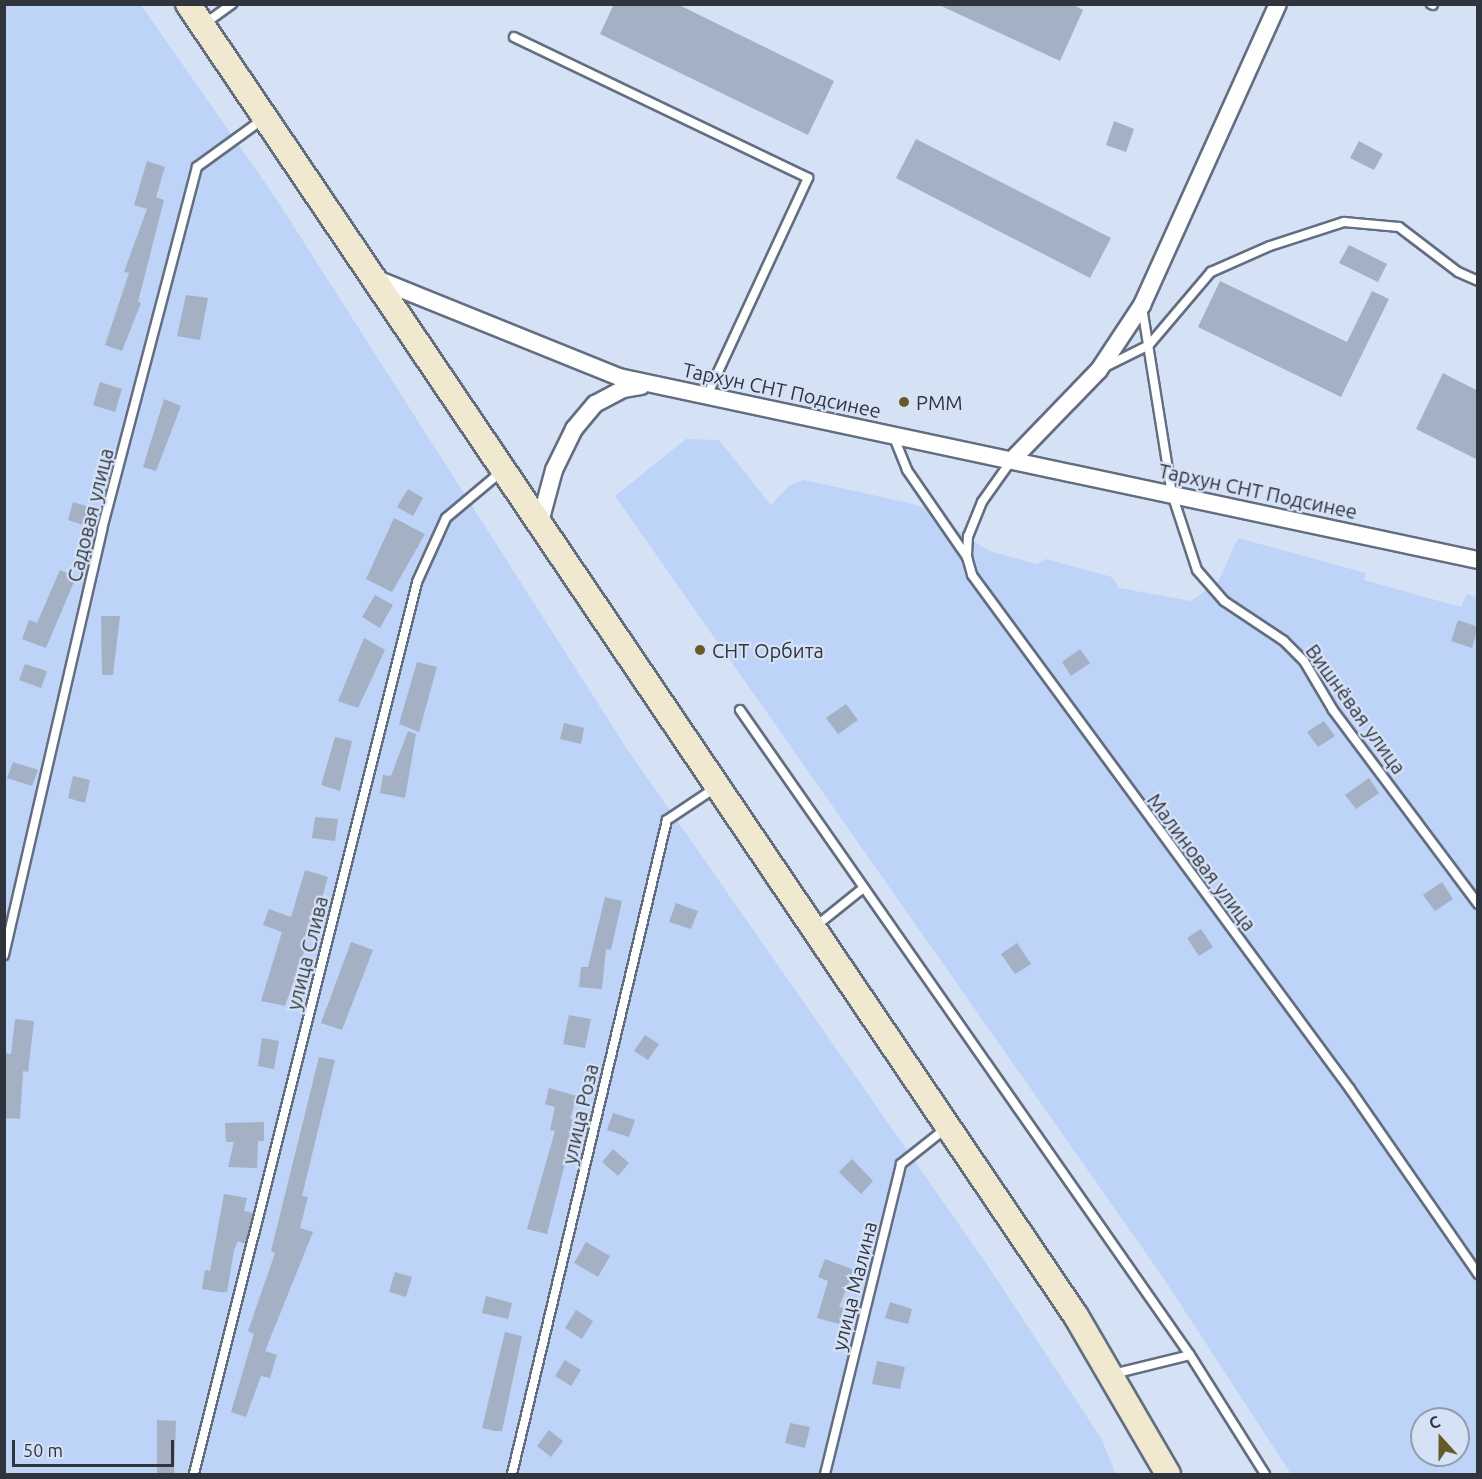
<!DOCTYPE html>
<meta charset="utf-8">
<style>
body{margin:0}
#map{position:relative;width:1482px;height:1479px;overflow:hidden;background:#d5e2f6;font-family:Ubuntu,sans-serif}
div>[style]{position:absolute}
.green>*{inset:0;background:#bdd3f8}
.building>*{inset:0;background:#a4b0c3}
.roads{filter:drop-shadow(2px 0 #636e80) drop-shadow(-2px 0 #636e80) drop-shadow(0 2px #636e80) drop-shadow(0 -2px #636e80)}
.service>*{height:8px;margin:-4px;padding:0 4px;transform-origin:4px;border-radius:4px;background:#fff}
.minor>*{height:16px;margin:-8px;padding:0 8px;transform-origin:8px;border-radius:8px;background:#fff}
.secondary>*{height:24px;margin:-12px;padding:0 12px;transform-origin:12px;border-radius:12px;background:#f0e9cf}
.dots>*{width:16px;height:16px;translate:-50% -50%;box-sizing:border-box;border:3px solid #d5e2f6;border-radius:50%}
span{translate:-50% -50%;white-space:nowrap;text-align:center;line-height:1.15;-webkit-text-stroke:4.5px #d5e2f6;paint-order:stroke}
.street-label{font-size:20px;color:#30353d}
.poi-label{font-size:20px;color:#30353d}
.left{translate:0 -50%;text-align:left}
.frame{position:absolute;inset:0;border:6px solid #30353d;pointer-events:none}
.north{position:absolute;left:1410px;top:1407px;width:60px;height:60px;box-sizing:border-box;background:#d5e2f6;border:2px solid #939dac;border-radius:50%;rotate:339deg;font-size:16px;font-weight:700;line-height:24px;text-align:center;color:#30353d}
.north::after{content:'';display:block;margin:auto;width:21px;height:27px;background:#675a27;clip-path:polygon(50% 0,100% 100%,50% 72%,0 100%)}
.scale{position:absolute;left:12px;top:1440px;width:162px;height:27px;box-sizing:border-box;border:3px solid #30353d;border-top:0;padding-left:8px;font-size:18px;line-height:21px;white-space:nowrap;color:#30353d;-webkit-text-stroke:4px #d5e2f6;paint-order:stroke}
</style>
<div id="map">
<div class="green">
<div style="clip-path:polygon(5px 5px,141px 5px,275px 197px,627px 749px,990px 1269px,1101px 1438px,1116px 1474px,5px 1474px)"></div>
<div style="clip-path:polygon(evenodd,686px 439px,719px 440px,771px 505px,789px 486px,804px 480px,909px 503px,924px 508px,989px 551px,1036px 564px,1046px 559px,1112px 577px,1119px 588px,1191px 601px,1218px 582px,1238px 538px,1366px 573px,1364px 580px,1461px 607px,1467px 594px,1477px 598px,1477px 1474px,1291px 1474px,1162px 1276px,615px 496px,686px 439px,1422px 1419px,1458px 1419px,1458px 1455px,1422px 1455px,1422px 1419px)"></div>
</div>
<div class="building">
<div style="clip-path:polygon(614px 4px,677px 4px,834px 81px,808px 135px,600px 34px)"></div>
<div style="clip-path:polygon(937px 4px,1072px 4px,1083px 10px,1060px 61px)"></div>
<div style="clip-path:polygon(1114px 121px,1134px 129px,1126px 152px,1106px 145px)"></div>
<div style="clip-path:polygon(916px 139px,1111px 238px,1090px 278px,896px 178px)"></div>
<div style="clip-path:polygon(1359px 141px,1383px 154px,1374px 170px,1350px 158px)"></div>
<div style="clip-path:polygon(147px 161px,165px 167px,156px 197px,164px 200px,138px 302px,141px 303px,122px 351px,105px 345px,129px 273px,124px 272px,147px 209px,134px 205px)"></div>
<div style="clip-path:polygon(1349px 245px,1387px 264px,1378px 282px,1339px 263px)"></div>
<div style="clip-path:polygon(1220px 281px,1347px 342px,1372px 291px,1389px 299px,1341px 397px,1198px 327px)"></div>
<div style="clip-path:polygon(186px 295px,208px 298px,200px 340px,177px 336px)"></div>
<div style="clip-path:polygon(1443px 373px,1478px 391px,1478px 460px,1416px 429px)"></div>
<div style="clip-path:polygon(100px 382px,122px 389px,115px 412px,93px 405px)"></div>
<div style="clip-path:polygon(164px 399px,181px 406px,156px 471px,143px 467px)"></div>
<div style="clip-path:polygon(408px 489px,423px 498px,413px 516px,397px 507px)"></div>
<div style="clip-path:polygon(73px 502px,92px 508px,86px 526px,68px 520px)"></div>
<div style="clip-path:polygon(394px 518px,425px 534px,392px 592px,366px 579px)"></div>
<div style="clip-path:polygon(60px 570px,76px 577px,46px 648px,22px 639px,29px 620px,37px 623px)"></div>
<div style="clip-path:polygon(375px 595px,393px 605px,380px 628px,362px 617px)"></div>
<div style="clip-path:polygon(101px 616px,120px 616px,113px 675px,102px 675px)"></div>
<div style="clip-path:polygon(1458px 620px,1478px 627px,1472px 648px,1451px 641px)"></div>
<div style="clip-path:polygon(364px 638px,385px 650px,358px 708px,338px 701px)"></div>
<div style="clip-path:polygon(1080px 649px,1090px 663px,1071px 676px,1062px 662px)"></div>
<div style="clip-path:polygon(417px 662px,437px 667px,419px 732px,399px 724px)"></div>
<div style="clip-path:polygon(25px 664px,47px 671px,41px 688px,19px 680px)"></div>
<div style="clip-path:polygon(846px 704px,858px 720px,838px 734px,826px 718px)"></div>
<div style="clip-path:polygon(1324px 721px,1335px 736px,1318px 747px,1307px 732px)"></div>
<div style="clip-path:polygon(564px 723px,584px 728px,581px 744px,560px 739px)"></div>
<div style="clip-path:polygon(408px 731px,416px 734px,405px 798px,380px 793px,383px 775px,391px 776px)"></div>
<div style="clip-path:polygon(335px 737px,352px 741px,340px 791px,321px 785px)"></div>
<div style="clip-path:polygon(13px 762px,38px 770px,32px 786px,7px 778px)"></div>
<div style="clip-path:polygon(73px 776px,90px 780px,85px 803px,68px 798px)"></div>
<div style="clip-path:polygon(1369px 778px,1379px 793px,1356px 809px,1345px 795px)"></div>
<div style="clip-path:polygon(315px 817px,338px 819px,335px 841px,312px 838px)"></div>
<div style="clip-path:polygon(305px 870px,328px 877px,318px 912px,285px 1006px,261px 1001px,282px 932px,263px 925px,269px 909px,291px 917px)"></div>
<div style="clip-path:polygon(1442px 882px,1453px 899px,1435px 911px,1423px 895px)"></div>
<div style="clip-path:polygon(605px 897px,622px 901px,611px 950px,606px 949px,602px 989px,579px 987px,581px 967px,588px 967px)"></div>
<div style="clip-path:polygon(676px 903px,698px 911px,691px 929px,669px 922px)"></div>
<div style="clip-path:polygon(1201px 929px,1213px 947px,1199px 956px,1187px 938px)"></div>
<div style="clip-path:polygon(351px 942px,373px 950px,342px 1030px,321px 1023px)"></div>
<div style="clip-path:polygon(1017px 943px,1031px 964px,1015px 974px,1001px 954px)"></div>
<div style="clip-path:polygon(569px 1015px,591px 1019px,585px 1048px,563px 1044px)"></div>
<div style="clip-path:polygon(15px 1019px,34px 1021px,28px 1072px,23px 1071px,20px 1119px,4px 1118px,4px 1053px,11px 1054px)"></div>
<div style="clip-path:polygon(645px 1035px,659px 1044px,648px 1060px,634px 1051px)"></div>
<div style="clip-path:polygon(262px 1038px,279px 1041px,274px 1069px,258px 1066px)"></div>
<div style="clip-path:polygon(319px 1057px,335px 1060px,302px 1196px,308px 1197px,300px 1228px,313px 1232px,265px 1351px,277px 1355px,270px 1378px,261px 1376px,246px 1417px,231px 1412px,254px 1334px,248px 1331px,275px 1253px,271px 1251px)"></div>
<div style="clip-path:polygon(549px 1088px,577px 1096px,570px 1119px,576px 1120px,547px 1234px,527px 1229px,555px 1131px,550px 1130px,555px 1107px,545px 1104px)"></div>
<div style="clip-path:polygon(613px 1113px,635px 1120px,629px 1137px,607px 1130px)"></div>
<div style="clip-path:polygon(264px 1122px,264px 1141px,258px 1141px,257px 1168px,228px 1167px,234px 1142px,226px 1142px,225px 1123px)"></div>
<div style="clip-path:polygon(613px 1149px,629px 1163px,618px 1176px,602px 1162px)"></div>
<div style="clip-path:polygon(852px 1159px,873px 1181px,861px 1194px,839px 1172px)"></div>
<div style="clip-path:polygon(224px 1194px,247px 1198px,244px 1211px,253px 1213px,245px 1244px,238px 1241px,234px 1250px,227px 1292px,220px 1292px,202px 1289px,205px 1270px,210px 1271px)"></div>
<div style="clip-path:polygon(586px 1242px,610px 1256px,598px 1277px,574px 1263px)"></div>
<div style="clip-path:polygon(825px 1259px,854px 1270px,839px 1307px,844px 1308px,839px 1324px,817px 1318px,828px 1281px,818px 1277px)"></div>
<div style="clip-path:polygon(395px 1272px,412px 1277px,406px 1297px,389px 1292px)"></div>
<div style="clip-path:polygon(486px 1296px,512px 1303px,508px 1319px,482px 1313px)"></div>
<div style="clip-path:polygon(890px 1302px,912px 1309px,908px 1324px,885px 1318px)"></div>
<div style="clip-path:polygon(576px 1310px,593px 1321px,582px 1339px,565px 1328px)"></div>
<div style="clip-path:polygon(505px 1332px,522px 1336px,502px 1431px,495px 1431px,482px 1428px)"></div>
<div style="clip-path:polygon(565px 1360px,581px 1370px,571px 1386px,555px 1376px)"></div>
<div style="clip-path:polygon(877px 1361px,905px 1367px,900px 1389px,872px 1384px)"></div>
<div style="clip-path:polygon(157px 1420px,176px 1421px,174px 1474px,157px 1474px)"></div>
<div style="clip-path:polygon(790px 1423px,810px 1427px,805px 1448px,785px 1443px)"></div>
<div style="clip-path:polygon(549px 1430px,563px 1441px,551px 1457px,537px 1446px)"></div>
</div>
<div class="roads">
<div class="service">
<div style="left:1431px;top:4px;width:2px;rotate:27deg"></div>
<div style="left:203px;top:25px;width:36px;rotate:-36deg"></div>
<div style="left:514px;top:37px;width:326px;rotate:25.6deg"></div>
<div style="left:808px;top:178px;width:240px;rotate:114.9deg"></div>
<div style="left:1142px;top:307px;width:189px;rotate:80.9deg"></div>
<div style="left:1172px;top:494px;width:80px;rotate:71.8deg"></div>
<div style="left:1197px;top:570px;width:41px;rotate:48.9deg"></div>
<div style="left:1224px;top:601px;width:72px;rotate:33.7deg"></div>
<div style="left:1284px;top:641px;width:28px;rotate:45deg"></div>
<div style="left:1304px;top:661px;width:57px;rotate:59.4deg"></div>
<div style="left:1333px;top:710px;width:242px;rotate:53.2deg"></div>
<div style="left:1105px;top:367px;width:49px;rotate:-26.6deg"></div>
<div style="left:1149px;top:345px;width:96px;rotate:-49.7deg"></div>
<div style="left:1211px;top:272px;width:64px;rotate:-23.8deg"></div>
<div style="left:1270px;top:246px;width:78px;rotate:-18deg"></div>
<div style="left:1344px;top:222px;width:55px;rotate:5.2deg"></div>
<div style="left:1399px;top:227px;width:74px;rotate:37.3deg"></div>
<div style="left:1458px;top:272px;width:22px;rotate:24deg"></div>
<div style="left:893px;top:435px;width:38px;rotate:68deg"></div>
<div style="left:907px;top:470px;width:106px;rotate:55.4deg"></div>
<div style="left:1011px;top:461px;width:50px;rotate:125.3deg"></div>
<div style="left:982px;top:502px;width:37px;rotate:112deg"></div>
<div style="left:968px;top:536px;width:21px;rotate:93deg"></div>
<div style="left:967px;top:557px;width:19px;rotate:74deg"></div>
<div style="left:972px;top:575px;width:638px;rotate:53.67deg"></div>
<div style="left:1350px;top:1089px;width:225px;rotate:55.3deg"></div>
<div style="left:740px;top:710px;width:786px;rotate:55.1deg"></div>
<div style="left:816px;top:926px;width:59px;rotate:-38.8deg"></div>
<div style="left:4px;top:955px;width:437px;rotate:-77deg"></div>
<div style="left:102px;top:529px;width:374px;rotate:-75.3deg"></div>
<div style="left:197px;top:167px;width:82px;rotate:-36deg"></div>
<div style="left:1113px;top:1374px;width:79px;rotate:-13.9deg"></div>
<div style="left:1190px;top:1355px;width:141px;rotate:57.8deg"></div>
<div style="left:194px;top:1474px;width:919px;rotate:-75.96deg"></div>
<div style="left:417px;top:582px;width:70px;rotate:-65.6deg"></div>
<div style="left:446px;top:518px;width:73px;rotate:-40deg"></div>
<div style="left:512px;top:1474px;width:672px;rotate:-76.67deg"></div>
<div style="left:667px;top:820px;width:58px;rotate:-33.7deg"></div>
<div style="left:825px;top:1474px;width:319px;rotate:-76.2deg"></div>
<div style="left:901px;top:1164px;width:56px;rotate:-38.5deg"></div>
</div>
<div class="minor">
<div style="left:374px;top:278px;width:264px;rotate:22deg"></div>
<div style="left:619px;top:377px;width:878px;rotate:12.03deg"></div>
<div style="left:1012px;top:460px;width:125px;rotate:-46deg"></div>
<div style="left:1099px;top:370px;width:78px;rotate:-56.5deg"></div>
<div style="left:1142px;top:305px;width:330px;rotate:-65.7deg"></div>
<div style="left:540px;top:522px;width:54px;rotate:-74.9deg"></div>
<div style="left:554px;top:470px;width:46px;rotate:-64deg"></div>
<div style="left:574px;top:429px;width:33px;rotate:-50deg"></div>
<div style="left:595px;top:404px;width:32px;rotate:-28deg"></div>
<div style="left:623px;top:389px;width:18px;rotate:-9deg"></div>
</div>
<div class="secondary">
<div style="left:188px;top:4px;width:1584px;rotate:55.91deg"></div>
<div style="left:1076px;top:1316px;width:183px;rotate:59.8deg"></div>
</div>
</div>
<div class="dots">
<div style="left:904px;top:402px;background:#675a27"></div>
<div style="left:700px;top:650px;background:#675a27"></div>
</div>
<div class="street-label">
<span style="left:782px;top:390px;rotate:12deg">Тархун СНТ Подсинее</span>
<span style="left:1258px;top:491px;rotate:12deg">Тархун СНТ Подсинее</span>
<span style="left:90px;top:515px;rotate:-76deg">Садовая улица</span>
<span style="left:1356px;top:709px;rotate:54deg">Вишнёвая улица</span>
<span style="left:1202px;top:862px;rotate:53deg">Малиновая улица</span>
<span style="left:307px;top:953px;rotate:-76deg">улица Слива</span>
<span style="left:580px;top:1114px;rotate:-77deg">улица Роза</span>
<span style="left:854px;top:1286px;rotate:-76deg">улица Малина</span>
</div>
<div class="poi-label">
<span class="left" style="left:916px;top:402px">РММ</span>
<span class="left" style="left:712px;top:650px">СНТ Орбита</span>
</div>
<div class="frame"></div>
<div class="north">С</div>
<div class="scale">50 m</div>
</div>
